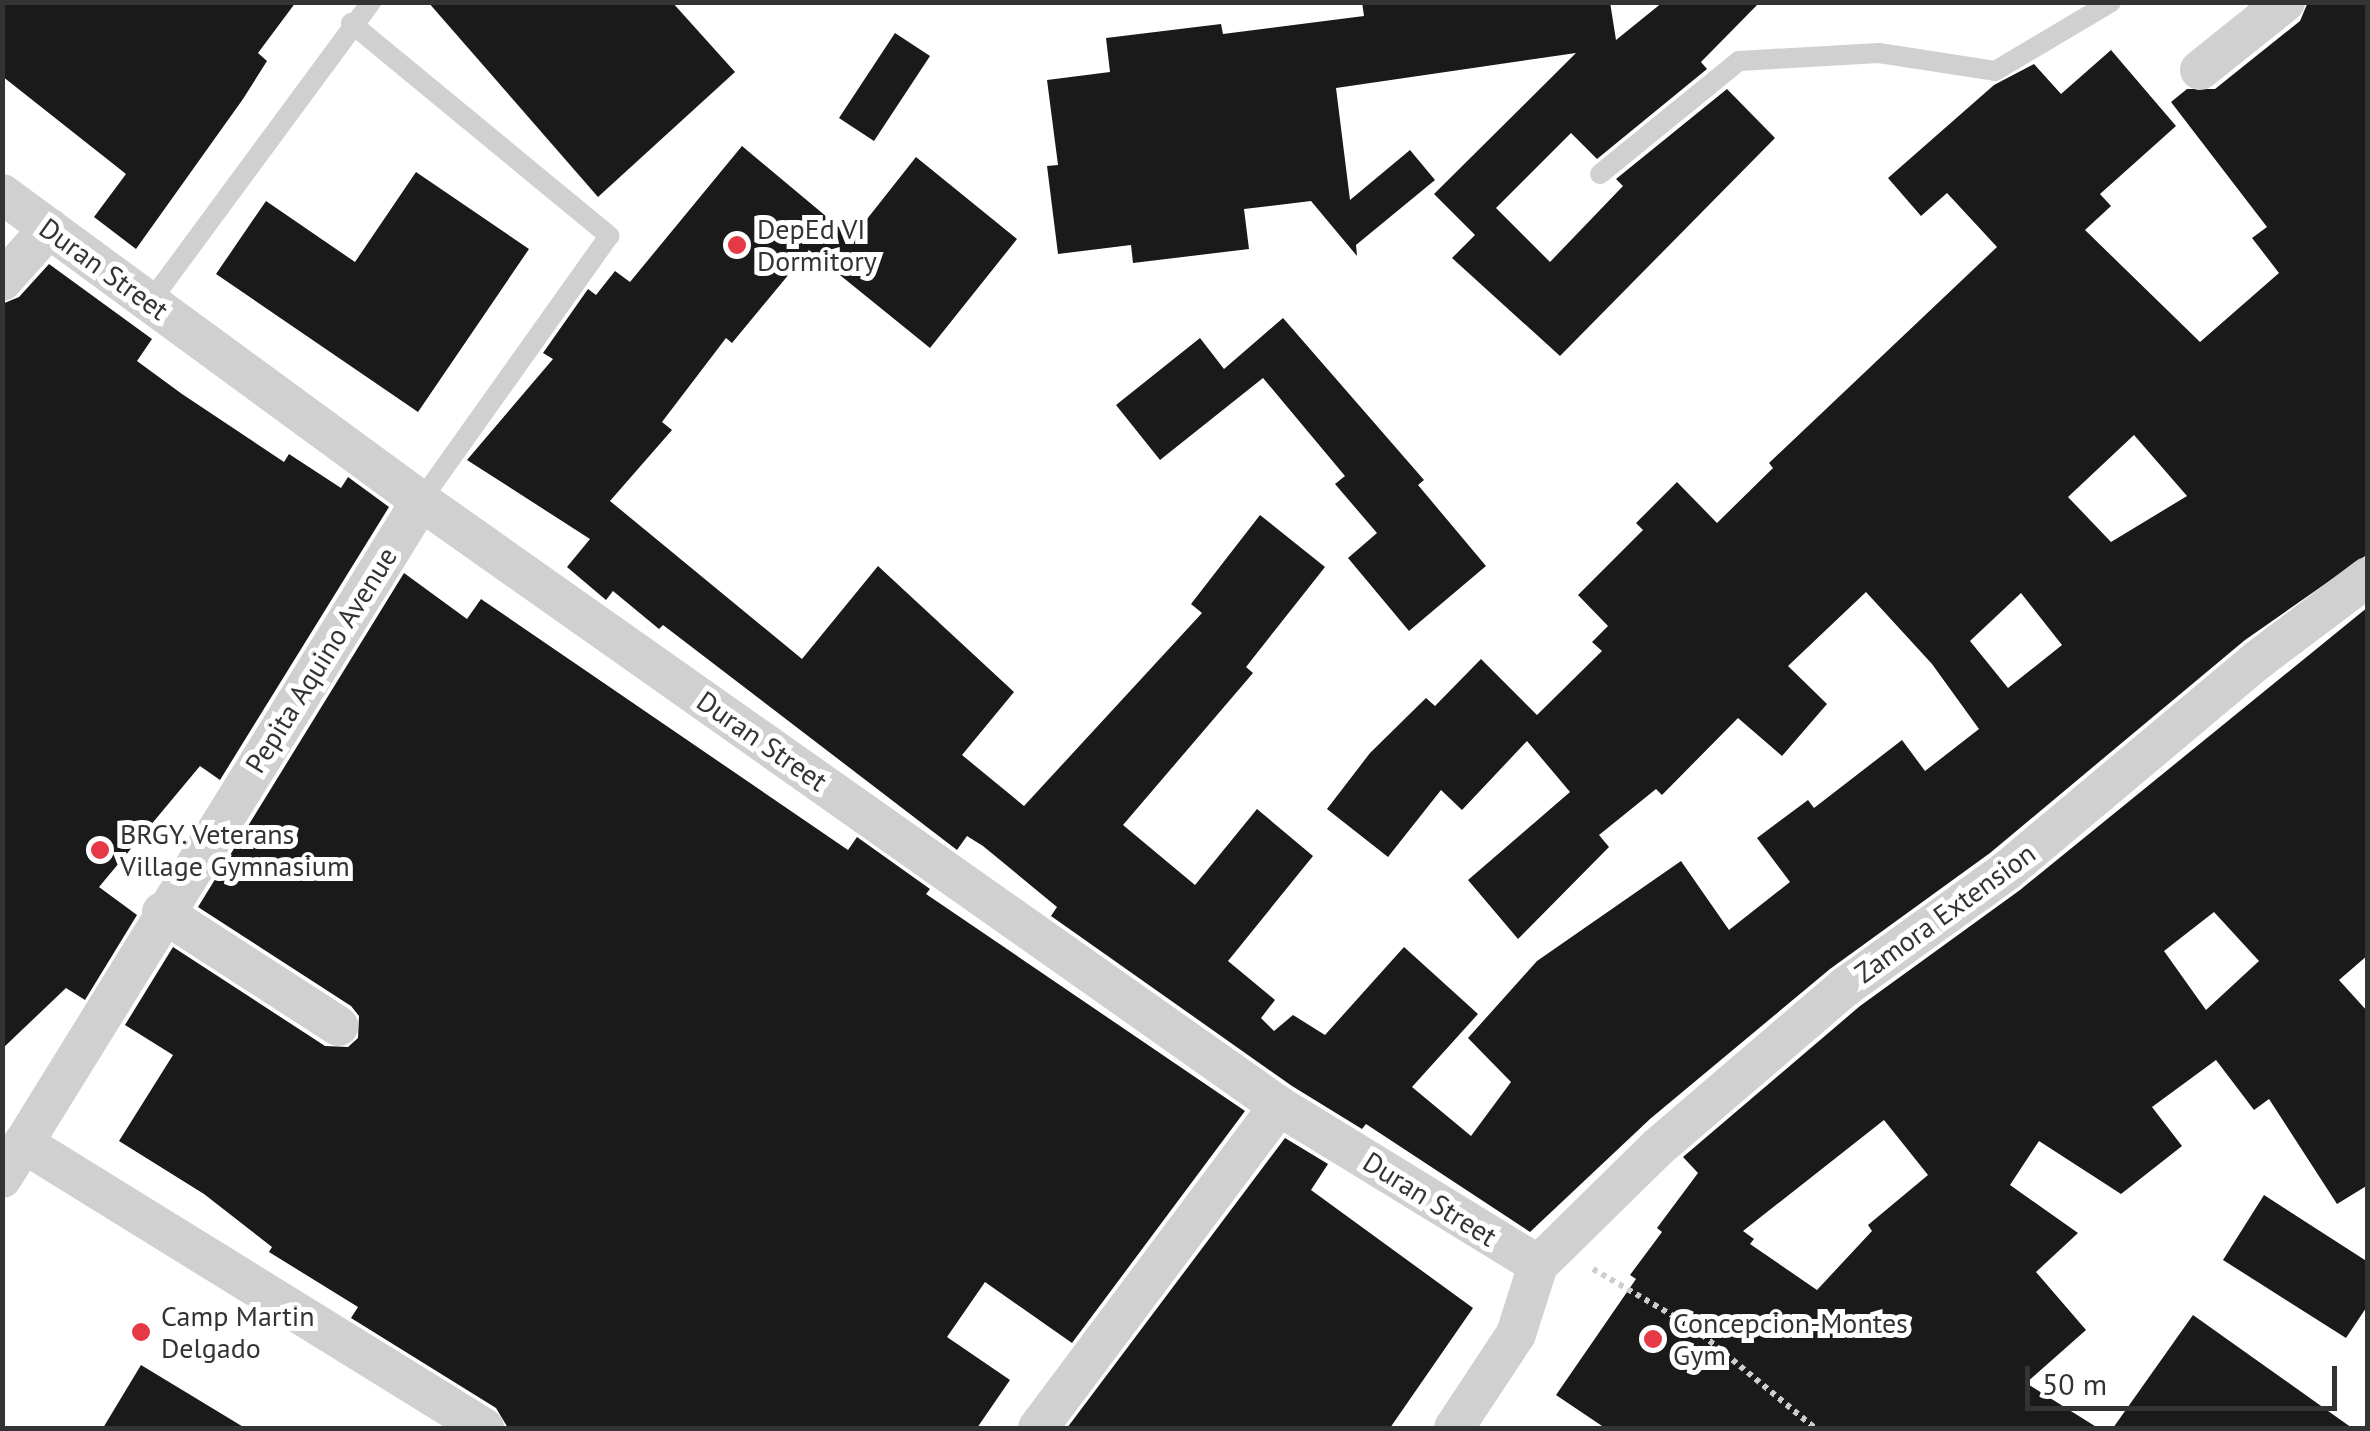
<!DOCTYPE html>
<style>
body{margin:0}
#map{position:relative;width:2370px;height:1431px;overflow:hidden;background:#fff;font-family:"PT Sans",sans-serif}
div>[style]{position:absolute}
.building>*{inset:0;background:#1a1a1a}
.path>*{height:6px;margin-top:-3px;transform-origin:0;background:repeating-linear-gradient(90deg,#cdcdcd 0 5px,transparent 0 10px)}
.service>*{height:20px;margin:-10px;padding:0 10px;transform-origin:10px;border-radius:10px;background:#d0d0d0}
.minor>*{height:40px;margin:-20px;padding:0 20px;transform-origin:20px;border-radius:20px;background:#d0d0d0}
.dots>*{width:28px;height:28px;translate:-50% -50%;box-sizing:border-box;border:5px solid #fff;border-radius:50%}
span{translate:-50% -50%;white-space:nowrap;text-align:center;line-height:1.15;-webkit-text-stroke:10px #fff;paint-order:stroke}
.poi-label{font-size:28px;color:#333}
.left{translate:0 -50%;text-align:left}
.street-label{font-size:28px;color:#333}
.frame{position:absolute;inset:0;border:5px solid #333;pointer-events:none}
.scale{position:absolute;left:2025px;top:1366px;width:312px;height:45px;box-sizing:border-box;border:5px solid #333;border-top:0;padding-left:12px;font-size:30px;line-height:35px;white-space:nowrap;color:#333;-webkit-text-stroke:8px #fff;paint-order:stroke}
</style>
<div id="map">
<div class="building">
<div style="clip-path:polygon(2px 2px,296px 2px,258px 53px,267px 61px,243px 99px,136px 249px,94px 217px,126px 174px,2px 76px)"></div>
<div style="clip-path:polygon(428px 2px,672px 2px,735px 72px,598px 197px)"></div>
<div style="clip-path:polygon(1362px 2px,1610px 2px,1616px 40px,1663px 2px,1760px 2px,1701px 62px,1707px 69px,1597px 159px,1571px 133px,1496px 208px,1550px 262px,1623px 186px,1616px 179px,1727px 89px,1775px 138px,1560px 356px,1452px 258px,1475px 235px,1434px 194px,1576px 53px,1336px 88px,1350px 200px,1410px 150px,1435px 180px,1356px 245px,1357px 256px,1311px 201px,1244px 209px,1249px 249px,1133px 263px,1131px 245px,1058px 254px,1047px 166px,1058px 165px,1047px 80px,1110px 72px,1106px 38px,1221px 24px,1223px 34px,1364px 16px)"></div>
<div style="clip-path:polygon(evenodd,2308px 2px,2368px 2px,2368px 554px,2245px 640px,1990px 853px,1830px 969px,1650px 1119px,1530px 1232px,1366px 1124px,1362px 1129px,1292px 1086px,1051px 916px,1057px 907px,983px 846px,967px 836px,957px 850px,663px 625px,659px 629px,613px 591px,606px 600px,567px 567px,590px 539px,467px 460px,553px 359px,543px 353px,588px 289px,596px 295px,615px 271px,630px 282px,742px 146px,852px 238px,916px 157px,1017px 239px,930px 348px,809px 250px,732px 343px,726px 338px,662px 422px,672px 430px,610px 501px,802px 659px,878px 566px,1014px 692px,962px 755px,1024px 806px,1202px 613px,1191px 604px,1260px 515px,1325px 567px,1246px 667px,1253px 673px,1123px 825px,1195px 885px,1257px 809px,1313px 856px,1228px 961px,1275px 1000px,1261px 1018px,1274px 1031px,1293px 1015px,1325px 1035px,1404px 947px,1478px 1014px,1412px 1087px,1471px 1136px,1511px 1082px,1468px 1038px,1537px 961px,1681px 861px,1729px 930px,1790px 882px,1757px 838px,1808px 800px,1814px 808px,1902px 740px,1925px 771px,1979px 729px,1932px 664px,1866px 592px,1788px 666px,1827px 704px,1782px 756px,1738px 718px,1662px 795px,1656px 789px,1599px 835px,1609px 847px,1518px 939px,1468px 880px,1570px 792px,1527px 741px,1462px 810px,1441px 790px,1388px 857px,1327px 809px,1370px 753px,1426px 698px,1435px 706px,1481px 659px,1537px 715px,1602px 651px,1592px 642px,1608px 626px,1578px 595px,1643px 530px,1636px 523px,1677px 482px,1717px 523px,1773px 468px,1769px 463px,1997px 247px,1947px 193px,1921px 216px,1888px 178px,1994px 85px,2034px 64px,2061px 94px,2111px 50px,2176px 126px,2100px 194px,2111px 206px,2085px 230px,2200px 342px,2279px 273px,2252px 238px,2267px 227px,2171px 102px,2187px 89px,2215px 89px,2300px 21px,2308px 2px,2134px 435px,2187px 496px,2111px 542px,2068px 497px,2134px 435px,2308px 2px,2021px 593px,2062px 645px,2008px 688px,1970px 641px,2021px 593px)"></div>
<div style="clip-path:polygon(895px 33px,930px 56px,874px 141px,839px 118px)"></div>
<div style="clip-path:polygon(416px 172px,529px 249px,418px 412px,216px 274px,266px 201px,355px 262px)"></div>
<div style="clip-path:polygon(49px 264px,152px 339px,137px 361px,182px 394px,284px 462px,289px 454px,341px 488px,348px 477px,389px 507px,220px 780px,200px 766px,99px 887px,137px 915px,85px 1000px,66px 988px,2px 1049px,2px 304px,19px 297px)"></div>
<div style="clip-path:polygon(1283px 318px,1424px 480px,1418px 485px,1486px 566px,1409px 631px,1348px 558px,1377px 533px,1335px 484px,1345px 476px,1263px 378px,1160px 460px,1116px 405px,1200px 338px,1224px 369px)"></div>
<div style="clip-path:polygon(404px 573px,467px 619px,481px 599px,848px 850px,857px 837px,930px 889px,926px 894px,1245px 1111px,1072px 1343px,985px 1282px,947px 1337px,1010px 1380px,977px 1428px,508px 1428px,496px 1408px,351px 1318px,358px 1307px,269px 1252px,272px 1247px,204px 1194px,119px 1141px,173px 1055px,125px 1025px,173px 947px,325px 1046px,348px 1047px,358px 1038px,359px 1016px,351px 1006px,198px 907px)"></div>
<div style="clip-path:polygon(evenodd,2368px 607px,2368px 955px,2339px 980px,2368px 1012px,2368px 1185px,2337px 1204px,2269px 1099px,2254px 1110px,2216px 1060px,2152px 1107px,2182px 1146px,2121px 1194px,2039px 1141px,2010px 1185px,2078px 1233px,2036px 1272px,2086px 1330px,2026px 1383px,2098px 1428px,1605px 1428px,1556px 1395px,1636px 1279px,1630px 1275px,1662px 1232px,1657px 1228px,1698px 1173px,1683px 1157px,1860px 1006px,2020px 890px,2368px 607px,2214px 912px,2259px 961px,2206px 1010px,2164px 951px,2214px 912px,2368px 607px,1884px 1120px,1928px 1175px,1868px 1225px,1872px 1231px,1817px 1290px,1750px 1244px,1754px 1239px,1743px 1231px,1884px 1120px)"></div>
<div style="clip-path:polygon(1285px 1138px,1328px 1164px,1311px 1190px,1473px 1308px,1390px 1428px,1067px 1428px)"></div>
<div style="clip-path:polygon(2264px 1195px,2368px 1262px,2368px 1305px,2346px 1338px,2223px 1260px)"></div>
<div style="clip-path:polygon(2193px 1315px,2352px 1428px,2113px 1428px)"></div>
<div style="clip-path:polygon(141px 1365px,245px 1428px,103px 1428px)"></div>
</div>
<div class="path">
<div style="left:1593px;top:1269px;width:117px;rotate:30.3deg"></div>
<div style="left:1694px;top:1328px;width:157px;rotate:39.6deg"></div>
</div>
<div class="service">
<div style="left:351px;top:23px;width:335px;rotate:39.5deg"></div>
<div style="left:609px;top:236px;width:325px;rotate:125.4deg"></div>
<div style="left:1600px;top:174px;width:179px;rotate:-39.1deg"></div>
<div style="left:1739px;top:61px;width:140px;rotate:-3.3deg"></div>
<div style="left:1879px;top:53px;width:117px;rotate:8.8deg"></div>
<div style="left:1995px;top:71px;width:135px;rotate:-30.7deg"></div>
<div style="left:150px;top:302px;width:373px;rotate:-53.6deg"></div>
</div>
<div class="minor">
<div style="left:2200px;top:70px;width:109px;rotate:-38.7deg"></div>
<div style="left:2px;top:194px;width:519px;rotate:36.23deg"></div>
<div style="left:421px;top:501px;width:1050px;rotate:35.19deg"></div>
<div style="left:1279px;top:1106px;width:304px;rotate:31.5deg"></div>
<div style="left:2px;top:281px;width:71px;rotate:-48.4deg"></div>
<div style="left:162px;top:912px;width:210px;rotate:32.9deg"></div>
<div style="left:23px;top:1143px;width:542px;rotate:31.73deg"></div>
<div style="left:2px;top:1178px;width:796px;rotate:-58.25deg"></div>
<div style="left:1538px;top:1265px;width:167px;rotate:-44.5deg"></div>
<div style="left:1657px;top:1148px;width:248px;rotate:-40.6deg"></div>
<div style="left:1845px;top:987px;width:197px;rotate:-35.7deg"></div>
<div style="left:2005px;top:872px;width:331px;rotate:-40deg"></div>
<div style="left:2259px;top:659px;width:136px;rotate:-37deg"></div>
<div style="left:1038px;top:1428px;width:402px;rotate:-53.2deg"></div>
<div style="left:1454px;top:1428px;width:113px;rotate:-56.6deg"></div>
<div style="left:1516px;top:1334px;width:72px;rotate:-72.3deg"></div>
</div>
<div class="dots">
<div style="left:737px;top:245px;background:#e63946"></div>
<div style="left:100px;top:850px;background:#e63946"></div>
<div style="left:141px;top:1332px;background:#e63946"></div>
<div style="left:1653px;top:1339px;background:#e63946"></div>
</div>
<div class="poi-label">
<span class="left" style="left:757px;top:245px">DepEd VI<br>Dormitory</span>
<span class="left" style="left:120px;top:850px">BRGY. Veterans<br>Village Gymnasium</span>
<span class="left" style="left:161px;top:1332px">Camp Martin<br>Delgado</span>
<span class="left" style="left:1673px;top:1339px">Concepcion-Montes<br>Gym</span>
</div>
<div class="street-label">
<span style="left:104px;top:269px;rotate:36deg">Duran Street</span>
<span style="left:321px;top:660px;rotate:-58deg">Pepita Aquino Avenue</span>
<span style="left:762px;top:741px;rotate:35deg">Duran Street</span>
<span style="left:1945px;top:913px;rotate:-36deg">Zamora Extension</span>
<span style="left:1430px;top:1199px;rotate:32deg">Duran Street</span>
</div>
<div class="frame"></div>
<div class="scale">50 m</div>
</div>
